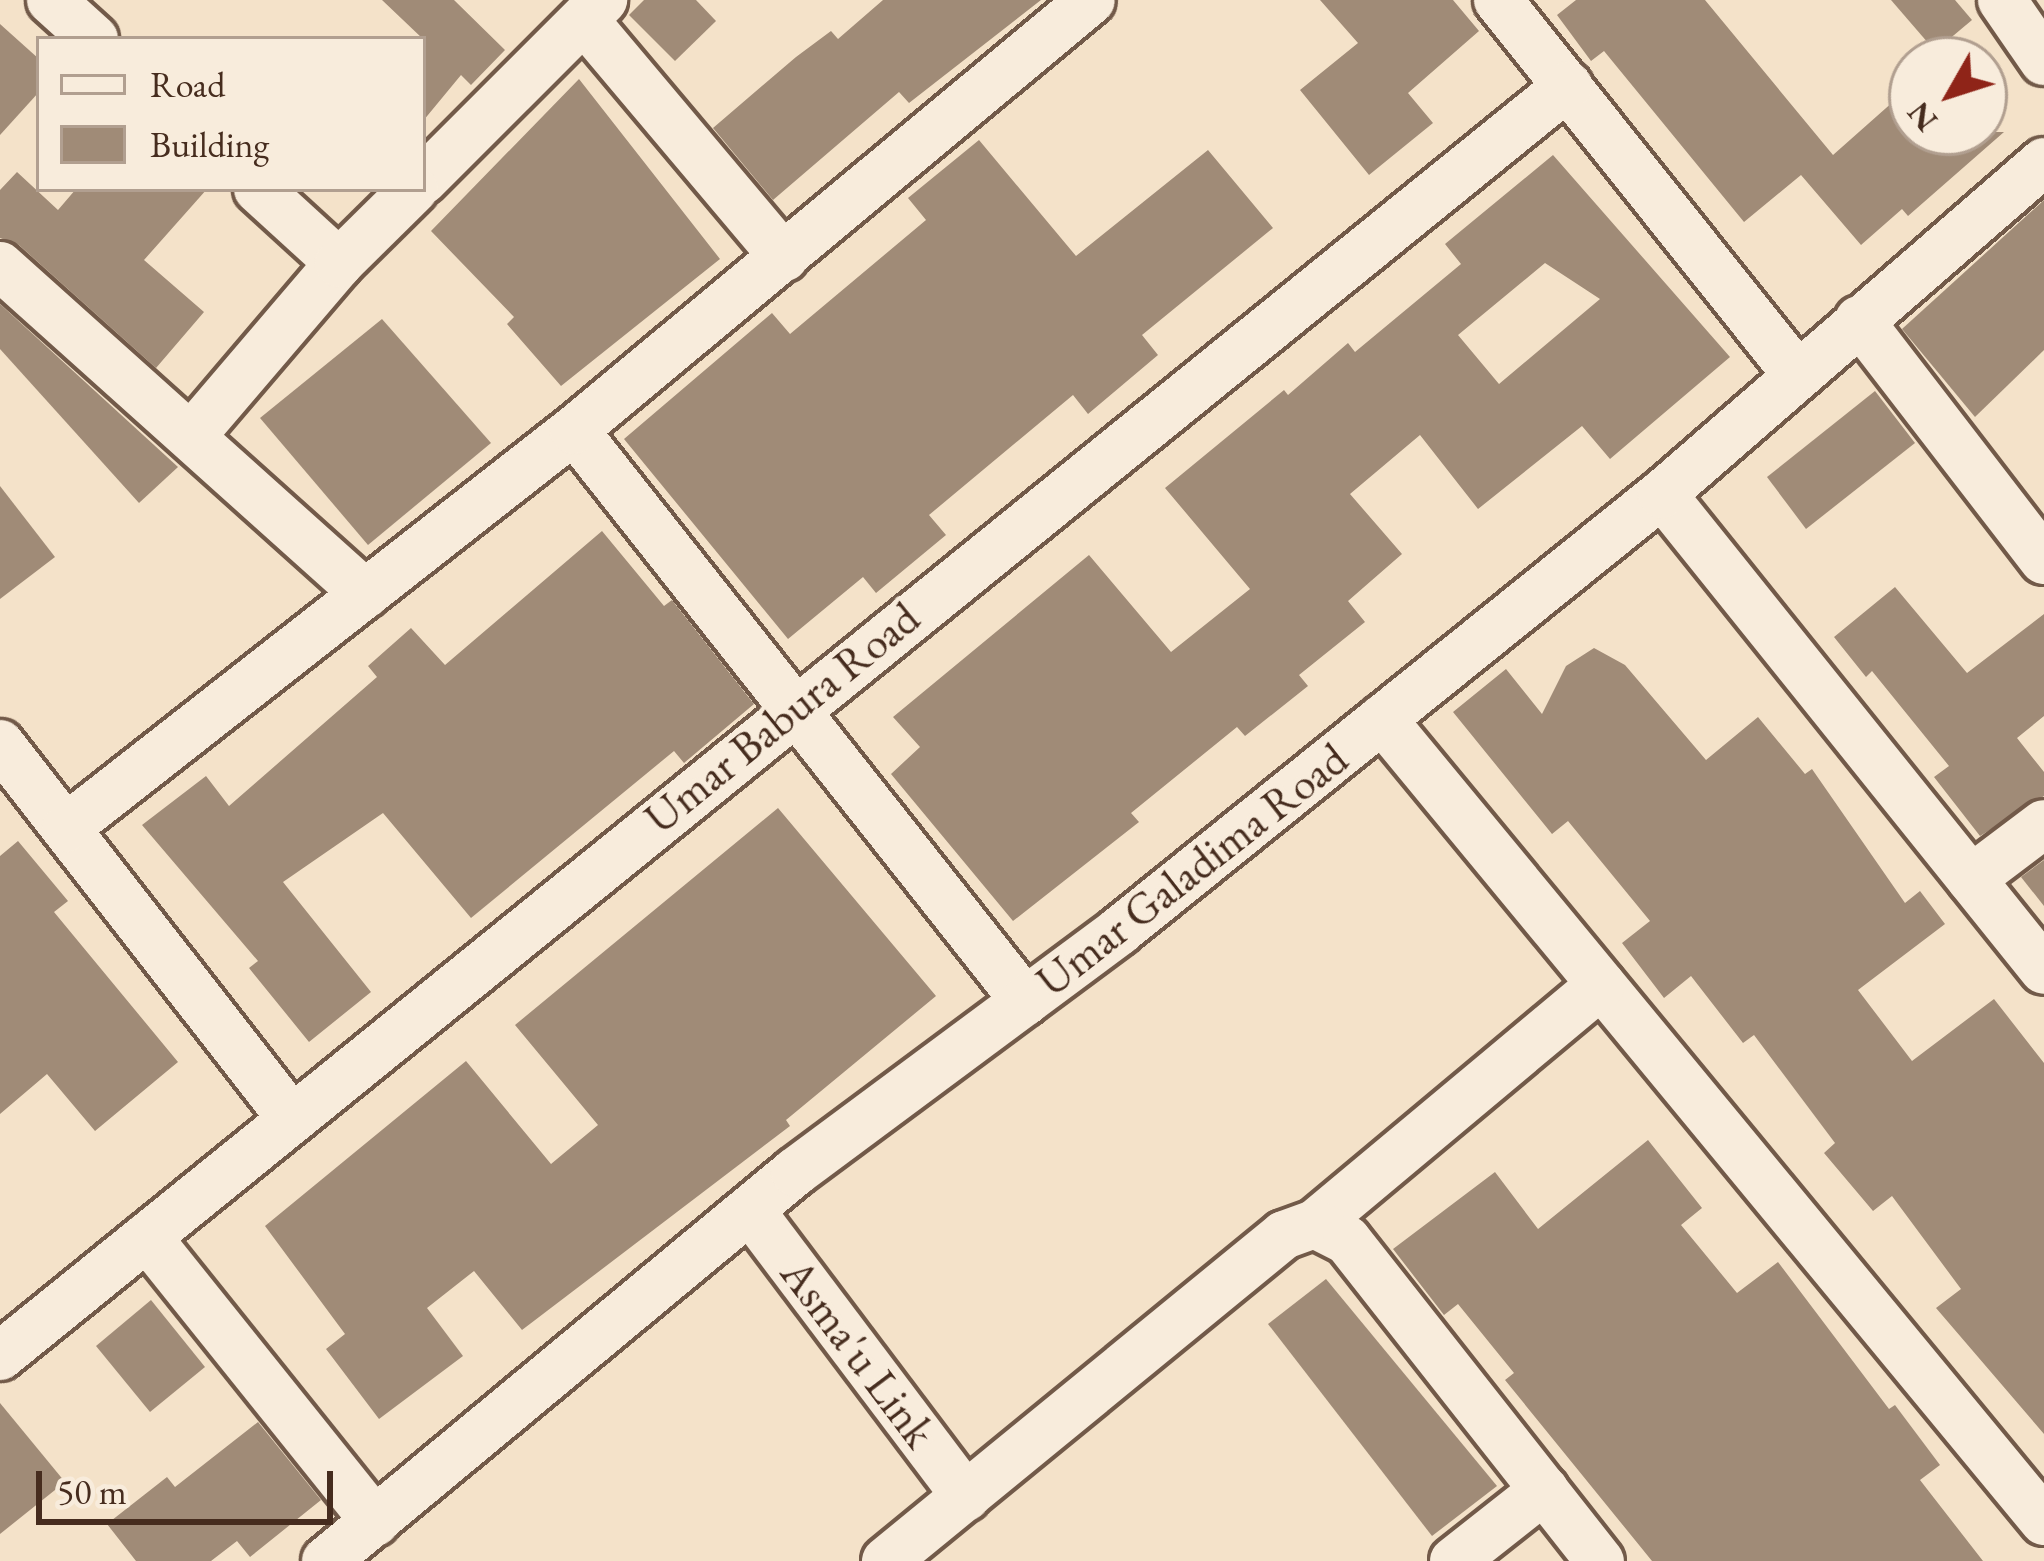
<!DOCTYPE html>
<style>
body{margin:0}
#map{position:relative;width:2044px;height:1561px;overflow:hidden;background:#f4e2c9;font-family:"EB Garamond",serif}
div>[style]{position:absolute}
.building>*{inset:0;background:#a08b77}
.roads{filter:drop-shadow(3px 0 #725a49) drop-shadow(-3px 0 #725a49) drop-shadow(0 3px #725a49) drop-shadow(0 -3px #725a49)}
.street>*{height:48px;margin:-24px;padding:0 24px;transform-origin:24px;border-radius:24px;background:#f8ecdc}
span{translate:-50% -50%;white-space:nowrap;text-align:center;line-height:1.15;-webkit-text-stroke:9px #f8ecdc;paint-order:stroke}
.street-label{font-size:45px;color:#462c1e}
.legend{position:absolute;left:36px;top:36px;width:390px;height:156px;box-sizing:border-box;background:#f8ecdc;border:3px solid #b19f90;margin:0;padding:15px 21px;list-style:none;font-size:36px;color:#462c1e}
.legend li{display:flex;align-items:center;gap:24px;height:60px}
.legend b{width:60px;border:3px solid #b19f90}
.north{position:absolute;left:1888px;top:36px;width:120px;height:120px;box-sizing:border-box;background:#f8ecdc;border:3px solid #b19f90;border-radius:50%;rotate:231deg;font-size:33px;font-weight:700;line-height:48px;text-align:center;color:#462c1e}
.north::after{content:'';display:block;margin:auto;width:42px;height:54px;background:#8f2418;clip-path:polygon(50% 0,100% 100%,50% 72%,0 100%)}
.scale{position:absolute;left:36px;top:1471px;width:297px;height:54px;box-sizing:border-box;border:6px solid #462c1e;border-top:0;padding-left:15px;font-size:36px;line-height:42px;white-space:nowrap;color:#462c1e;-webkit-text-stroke:9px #f8ecdc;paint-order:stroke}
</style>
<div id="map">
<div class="building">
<div style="clip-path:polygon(382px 0,454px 0,505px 50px,471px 85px,461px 75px,423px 121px,423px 39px)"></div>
<div style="clip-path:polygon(644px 0,696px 0,716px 21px,675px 61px,629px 15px)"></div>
<div style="clip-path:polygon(883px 0,1041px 0,909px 103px,899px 92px,773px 200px,713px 128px,796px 57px,831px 31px,838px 39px)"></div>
<div style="clip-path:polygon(1320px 0,1453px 0,1479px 31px,1408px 93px,1433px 123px,1369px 175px,1300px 90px,1358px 43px)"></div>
<div style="clip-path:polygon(1576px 0,1705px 0,1833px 155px,1912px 85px,1912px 132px,2004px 132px,1908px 216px,1902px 209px,1861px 245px,1801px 175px,1744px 222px,1604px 51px,1591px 61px,1557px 15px)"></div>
<div style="clip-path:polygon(1891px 0,1955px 0,1972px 20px,1935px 51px)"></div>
<div style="clip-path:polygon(0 24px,39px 59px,39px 92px,0 135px)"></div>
<div style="clip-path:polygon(579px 79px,720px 259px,561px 386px,507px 324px,514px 317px,431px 231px)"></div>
<div style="clip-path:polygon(979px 140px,1076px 256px,1208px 150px,1273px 228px,1142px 335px,1158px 355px,1088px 414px,1073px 395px,929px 515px,946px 535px,876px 593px,863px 577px,788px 639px,624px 439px,772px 313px,790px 334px,926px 220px,908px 198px)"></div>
<div style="clip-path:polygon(evenodd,1553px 155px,1730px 357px,1610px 459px,1582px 426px,1478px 509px,1420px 435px,1350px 494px,1402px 554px,1348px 601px,1365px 622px,1299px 675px,1308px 686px,1245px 736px,1237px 727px,1131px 813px,1139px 822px,1013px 921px,891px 774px,920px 747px,893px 717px,1089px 555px,1171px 652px,1250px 589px,1165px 488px,1284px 390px,1288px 395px,1348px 343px,1355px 352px,1461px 264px,1445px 244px,1553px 155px,1545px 263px,1600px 299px,1499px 384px,1458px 335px,1545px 263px)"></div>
<div style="clip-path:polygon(17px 172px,58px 210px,76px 189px,207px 189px,144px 260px,204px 312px,156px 368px,19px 245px,0 238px,0 190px)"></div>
<div style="clip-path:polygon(2044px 200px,2044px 350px,1975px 417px,1902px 329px)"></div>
<div style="clip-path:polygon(0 304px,178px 467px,139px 503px,0 349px)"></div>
<div style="clip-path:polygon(382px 319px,491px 443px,368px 545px,260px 418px)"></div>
<div style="clip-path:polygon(1875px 391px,1915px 443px,1806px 529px,1767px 477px)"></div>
<div style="clip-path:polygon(0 486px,55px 557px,0 599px)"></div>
<div style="clip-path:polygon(602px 531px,664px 606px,672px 600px,754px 704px,684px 763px,674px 751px,471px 918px,383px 813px,283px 882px,371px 992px,309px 1042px,249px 968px,258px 961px,142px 825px,206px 776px,229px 806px,377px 677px,368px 666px,411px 628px,445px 665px)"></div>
<div style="clip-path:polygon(1895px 587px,1967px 673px,2044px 614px,2044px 716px,2017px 738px,2044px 772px,2044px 796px,1980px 836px,1934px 777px,1949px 766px,1872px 671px,1866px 677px,1834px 637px)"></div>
<div style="clip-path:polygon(1594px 648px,1625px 665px,1706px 760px,1758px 717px,1805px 774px,1812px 769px,1905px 903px,1920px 891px,1945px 924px,1858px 990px,1912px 1061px,1994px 999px,2044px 1063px,2044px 1434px,1936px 1308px,1961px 1289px,1892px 1196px,1873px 1211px,1824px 1153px,1835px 1143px,1754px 1035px,1743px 1043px,1691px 976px,1664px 998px,1622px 943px,1650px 921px,1568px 821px,1552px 834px,1453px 712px,1506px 669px,1542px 714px,1566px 666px)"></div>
<div style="clip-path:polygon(778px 808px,936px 996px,786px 1120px,790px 1126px,522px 1330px,474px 1271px,427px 1308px,463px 1356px,379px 1419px,326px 1349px,345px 1334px,265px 1226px,466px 1061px,551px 1164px,598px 1125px,515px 1025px)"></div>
<div style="clip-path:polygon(18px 841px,68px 901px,54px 912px,178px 1062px,95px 1131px,47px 1074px,0 1114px,0 856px)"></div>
<div style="clip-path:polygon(2044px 860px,2044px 906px,2021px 877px)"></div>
<div style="clip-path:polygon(1648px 1140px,1702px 1208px,1681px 1225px,1737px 1293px,1778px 1262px,1889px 1409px,1895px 1405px,1940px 1465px,1920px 1480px,1983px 1561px,1652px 1561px,1505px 1380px,1514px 1373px,1458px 1304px,1444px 1315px,1393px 1249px,1495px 1172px,1538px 1229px)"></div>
<div style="clip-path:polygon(1326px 1279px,1497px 1486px,1432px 1536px,1268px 1324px)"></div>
<div style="clip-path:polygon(151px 1300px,205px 1367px,150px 1412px,96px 1346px)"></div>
<div style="clip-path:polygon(0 1403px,65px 1482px,0 1534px)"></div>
<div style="clip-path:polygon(258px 1422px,321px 1500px,250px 1557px,237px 1541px,211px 1561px,136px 1561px,107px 1524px,167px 1477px,175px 1487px)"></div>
</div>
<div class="roads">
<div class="street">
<div style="left:51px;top:0;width:58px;rotate:42.2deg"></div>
<div style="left:1498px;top:0;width:480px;rotate:51.4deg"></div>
<div style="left:2002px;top:0;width:74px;rotate:55.5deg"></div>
<div style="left:585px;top:21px;width:309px;rotate:49.9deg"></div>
<div style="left:423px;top:180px;width:255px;rotate:-45deg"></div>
<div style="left:258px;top:189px;width:110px;rotate:42.4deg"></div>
<div style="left:0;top:266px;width:491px;rotate:41.9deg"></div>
<div style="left:1859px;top:320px;width:303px;rotate:52.4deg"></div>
<div style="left:574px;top:430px;width:728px;rotate:51.7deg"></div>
<div style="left:194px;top:433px;width:223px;rotate:-49.5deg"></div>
<div style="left:339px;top:263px;width:105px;rotate:-44.6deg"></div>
<div style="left:1662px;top:494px;width:610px;rotate:51.25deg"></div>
<div style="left:1382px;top:719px;width:1040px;rotate:50.46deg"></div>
<div style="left:0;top:744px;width:475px;rotate:52.1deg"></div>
<div style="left:66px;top:828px;width:645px;rotate:-38.08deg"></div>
<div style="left:574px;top:430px;width:672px;rotate:-39.75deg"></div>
<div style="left:1971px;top:879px;width:91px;rotate:-37deg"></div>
<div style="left:750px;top:1210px;width:359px;rotate:53deg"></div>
<div style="left:1315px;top:1224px;width:373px;rotate:-39.9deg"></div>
<div style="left:147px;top:1237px;width:365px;rotate:51.3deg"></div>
<div style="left:0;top:1356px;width:2018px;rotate:-39.01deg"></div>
<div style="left:326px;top:1561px;width:609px;rotate:-39.67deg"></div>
<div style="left:795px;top:1172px;width:404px;rotate:-36.6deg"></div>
<div style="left:1119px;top:931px;width:697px;rotate:-38.83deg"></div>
<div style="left:1662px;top:494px;width:506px;rotate:-40.99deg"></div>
<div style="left:886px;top:1561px;width:514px;rotate:-39.32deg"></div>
<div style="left:1284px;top:1235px;width:33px;rotate:-20deg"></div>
<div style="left:1315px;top:1224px;width:36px;rotate:27deg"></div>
<div style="left:1347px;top:1240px;width:409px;rotate:51.8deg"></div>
<div style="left:1454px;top:1561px;width:115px;rotate:-38.3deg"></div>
</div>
</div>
<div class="street-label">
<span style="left:782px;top:718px;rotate:-39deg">Umar Babura Road</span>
<span style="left:1192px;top:870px;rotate:-38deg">Umar Galadima Road</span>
<span style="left:858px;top:1353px;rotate:53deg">Asma'u Link</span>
</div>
<ul class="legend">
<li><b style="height:15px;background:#f8ecdc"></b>Road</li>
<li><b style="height:33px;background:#a08b77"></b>Building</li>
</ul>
<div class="north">N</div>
<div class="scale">50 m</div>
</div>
